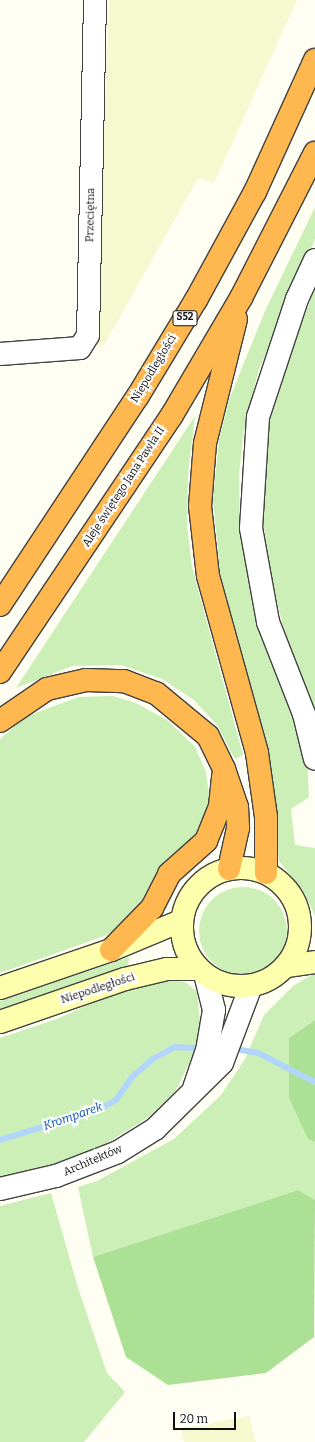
<!DOCTYPE html>
<meta charset="utf-8">
<style>
body{margin:0}
#map{position:relative;width:315px;height:1442px;overflow:hidden;background:#fffef2;font-family:Bitter,serif}
div>[style]{position:absolute}
.farmland>*{inset:0;background:#f6f8cf}
.green>*{inset:0;background:#cceeb7}
.round{border-radius:50%}
.forest>*{inset:0;background:#ace095}
.stream>*{height:6px;margin:-3px;padding:0 3px;transform-origin:3px;border-radius:3px;background:#b2d6fb}
.roads{filter:drop-shadow(1px 0 #424242) drop-shadow(-1px 0 #424242) drop-shadow(0 1px #424242) drop-shadow(0 -1px #424242)}
.street>*{height:22px;margin:-11px;padding:0 11px;transform-origin:11px;border-radius:11px;background:#fff}
.secondary>*{height:22px;margin:-11px;padding:0 11px;transform-origin:11px;border-radius:11px;background:#fdffad}
.secondary>.ring{margin:-11px;padding:0;box-sizing:content-box;background:none;border:22px solid #fdffad;border-radius:50%}
.highway>*{height:22px;margin:-11px;padding:0 11px;transform-origin:11px;border-radius:11px;background:#ffb850}
span{translate:-50% -50%;white-space:nowrap;text-align:center;line-height:1.15;-webkit-text-stroke:4px #fff;paint-order:stroke}
.shield-label span{padding:1px 3px;background:#fff;border:1px solid;border-radius:3px;-webkit-text-stroke-width:0}
.shield-label{font-size:10px;color:#0f0f0f;font-weight:700}
.street-label{font-size:11px;color:#0f0f0f}
.water-label{font-size:12px;color:#0c51ae;font-style:italic}
.scale{position:absolute;left:173px;top:1412px;width:63px;height:18px;box-sizing:border-box;border:2px solid #0f0f0f;border-top:0;padding-left:5px;font-size:12px;line-height:14px;white-space:nowrap;color:#0f0f0f;-webkit-text-stroke:3px #fff;paint-order:stroke}
</style>
<div id="map">
<div class="farmland">
<div style="clip-path:polygon(109px 0,297px 0,214px 183px,198px 178px,104px 345px,96px 345px)"></div>
<div style="clip-path:polygon(249px 1416px,256px 1442px,184px 1442px,181px 1428px)"></div>
</div>
<div class="green">
<div style="clip-path:polygon(315px 207px,315px 239px,258px 372px,243px 436px,239px 475px,240px 531px,249px 586px,265px 642px,291px 707px,307px 759px,309px 797px,291px 809px,295px 845px,315px 848px,315px 916px,304px 892px,279px 861px,268px 756px,220px 572px,213px 499px,219px 440px,229px 400px,265px 311px)"></div>
<div style="clip-path:polygon(315px 289px,315px 758px,267px 560px,261px 490px,268px 421px,290px 352px)"></div>
<div style="clip-path:polygon(195px 416px,188px 473px,187px 525px,192px 567px,243px 755px,235px 759px,217px 725px,194px 700px,162px 679px,121px 665px,72px 666px,16px 688px)"></div>
<div style="clip-path:polygon(113px 696px,136px 703px,167px 720px,195px 747px,206px 772px,210px 802px,201px 827px,188px 844px,158px 872px,139px 908px,128px 920px,107px 935px,0 973px,0 739px,27px 716px,79px 697px)"></div>
<div class="round" style="left:199px;top:887px;width:88px;height:88px"></div>
<div style="clip-path:polygon(129px 957px,128px 967px,0 1012px,0 1001px)"></div>
<div style="clip-path:polygon(315px 973px,315px 1020px,289px 1038px,308px 1139px,315px 1142px,315px 1200px,298px 1190px,93px 1257px,78px 1187px,97px 1181px,174px 1139px,221px 1095px,245px 1059px,264px 1015px,293px 986px)"></div>
<div style="clip-path:polygon(169px 980px,185px 982px,197px 992px,200px 1021px,197px 1048px,175px 1092px,149px 1117px,102px 1146px,53px 1165px,0 1177px,0 1038px,57px 1019px,121px 990px)"></div>
<div style="clip-path:polygon(51px 1193px,78px 1288px,107px 1373px,125px 1392px,84px 1442px,0 1442px,0 1206px)"></div>
</div>
<div class="forest">
<div style="clip-path:polygon(315px 1020px,315px 1142px,308px 1139px,289px 1098px,289px 1038px)"></div>
<div style="clip-path:polygon(298px 1190px,315px 1200px,314px 1337px,266px 1373px,168px 1385px,126px 1357px,93px 1257px)"></div>
</div>
<div class="stream">
<div style="left:241px;top:1050px;width:17px;rotate:10deg"></div>
<div style="left:258px;top:1053px;width:64px;rotate:27deg"></div>
<div style="left:0;top:1140px;width:102px;rotate:-17deg"></div>
<div style="left:98px;top:1110px;width:21px;rotate:-29deg"></div>
<div style="left:116px;top:1100px;width:28px;rotate:-55deg"></div>
<div style="left:132px;top:1077px;width:28px;rotate:-41deg"></div>
<div style="left:153px;top:1059px;width:25px;rotate:-29deg"></div>
<div style="left:175px;top:1047px;width:22px;rotate:3deg"></div>
</div>
<div class="roads">
<div class="street">
<div style="left:315px;top:260px;width:43px;rotate:114.8deg"></div>
<div style="left:297px;top:299px;width:124px;rotate:108.3deg"></div>
<div style="left:258px;top:417px;width:111px;rotate:93.6deg"></div>
<div style="left:251px;top:528px;width:96px;rotate:79.7deg"></div>
<div style="left:268px;top:622px;width:99px;rotate:68.6deg"></div>
<div style="left:304px;top:714px;width:46px;rotate:76.3deg"></div>
<div style="left:0;top:354px;width:80px;rotate:-4.3deg"></div>
<div style="left:80px;top:348px;width:15px;rotate:-58deg"></div>
<div style="left:88px;top:335px;width:335px;rotate:-88.8deg"></div>
<div style="left:194px;top:1088px;width:39px;rotate:-71deg"></div>
<div style="left:207px;top:1051px;width:42px;rotate:-80.3deg"></div>
<div style="left:214px;top:1010px;width:36px;rotate:-104deg"></div>
<div style="left:0;top:1189px;width:57px;rotate:-13.1deg"></div>
<div style="left:56px;top:1176px;width:66px;rotate:-21.2deg"></div>
<div style="left:118px;top:1152px;width:44px;rotate:-31.9deg"></div>
<div style="left:155px;top:1129px;width:94px;rotate:-44.6deg"></div>
<div style="left:222px;top:1063px;width:82px;rotate:-69.4deg"></div>
</div>
<div class="secondary">
<div class="ring" style="left:182px;top:868px;width:96px;height:96px"></div>
<div style="left:287px;top:966px;width:28px;rotate:-8deg"></div>
<div style="left:0;top:988px;width:117px;rotate:-18.9deg"></div>
<div style="left:111px;top:950px;width:76px;rotate:-22.5deg"></div>
<div style="left:0;top:1022px;width:132px;rotate:-19deg"></div>
<div style="left:125px;top:979px;width:43px;rotate:-13.4deg"></div>
<div style="left:167px;top:969px;width:31px"></div>
</div>
<div class="highway">
<div style="left:236px;top:319px;width:128px;rotate:104deg"></div>
<div style="left:205px;top:443px;width:63px;rotate:94.5deg"></div>
<div style="left:200px;top:506px;width:70px;rotate:83.5deg"></div>
<div style="left:208px;top:576px;width:184px;rotate:74.5deg"></div>
<div style="left:257px;top:753px;width:65px;rotate:82deg"></div>
<div style="left:266px;top:817px;width:56px;rotate:90deg"></div>
<div style="left:0;top:605px;width:250px;rotate:-56.6deg"></div>
<div style="left:138px;top:396px;width:112px;rotate:-58.9deg"></div>
<div style="left:196px;top:300px;width:123px;rotate:-61.4deg"></div>
<div style="left:255px;top:192px;width:145px;rotate:-65.6deg"></div>
<div style="left:0;top:672px;width:309px;rotate:-56.2deg"></div>
<div style="left:172px;top:415px;width:136px;rotate:-59.5deg"></div>
<div style="left:241px;top:298px;width:163px;rotate:-63deg"></div>
<div style="left:0;top:721px;width:57px;rotate:-34.2deg"></div>
<div style="left:47px;top:689px;width:40px;rotate:-13deg"></div>
<div style="left:86px;top:680px;width:38px;rotate:2deg"></div>
<div style="left:124px;top:681px;width:34px;rotate:21deg"></div>
<div style="left:156px;top:693px;width:67px;rotate:39.6deg"></div>
<div style="left:208px;top:736px;width:37px;rotate:64deg"></div>
<div style="left:224px;top:769px;width:40px;rotate:71.1deg"></div>
<div style="left:237px;top:807px;width:21px;rotate:87deg"></div>
<div style="left:238px;top:828px;width:42px;rotate:102.4deg"></div>
<div style="left:111px;top:950px;width:59px;rotate:-45.7deg"></div>
<div style="left:152px;top:908px;width:38px;rotate:-63deg"></div>
<div style="left:169px;top:874px;width:50px;rotate:-41.7deg"></div>
<div style="left:206px;top:841px;width:38px;rotate:-68deg"></div>
<div style="left:220px;top:806px;width:30px;rotate:-84deg"></div>
</div>
</div>
<div class="shield-label">
<span style="left:185px;top:318px">S52</span>
</div>
<div class="street-label">
<span style="left:91px;top:215px;rotate:-89deg">Przeciętna</span>
<span style="left:154px;top:369px;rotate:-59deg">Niepodległości</span>
<span style="left:124px;top:487px;rotate:-57deg">Aleje świętego Jana Pawła II</span>
<span style="left:98px;top:989px;rotate:-18deg">Niepodległości</span>
<span style="left:93px;top:1161px;rotate:-23deg">Architektów</span>
</div>
<div class="water-label">
<span style="left:73px;top:1117px;rotate:-19deg">Kromparek</span>
</div>
<div class="scale">20 m</div>
</div>
